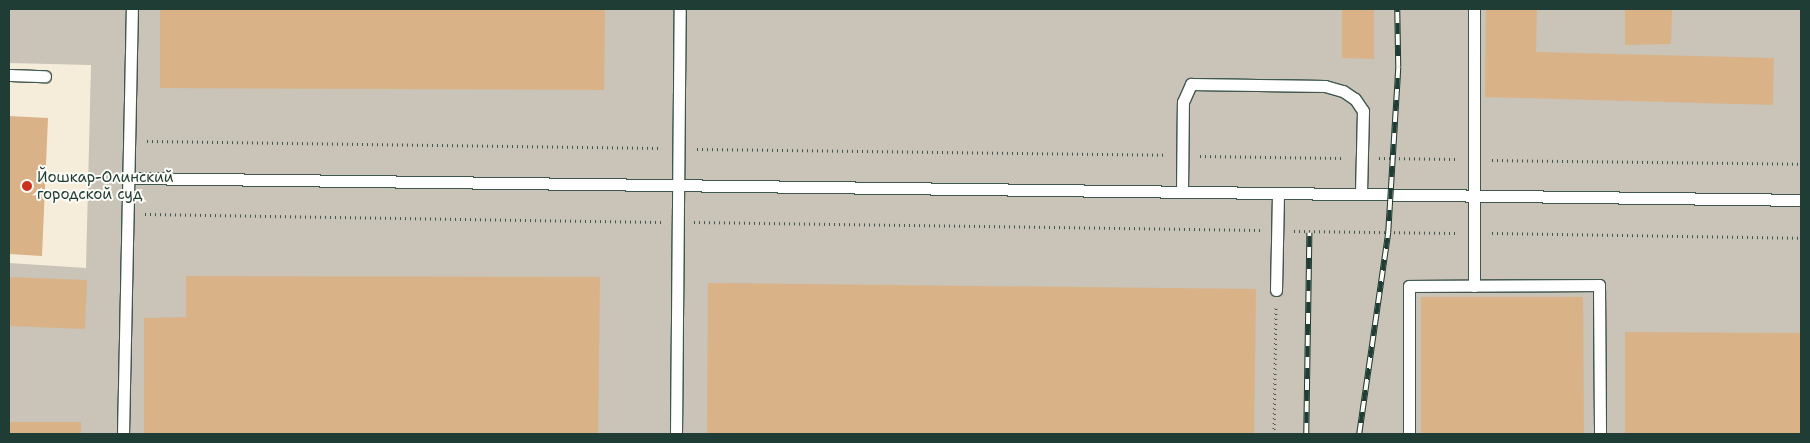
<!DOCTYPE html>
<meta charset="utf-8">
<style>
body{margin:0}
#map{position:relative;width:1810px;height:443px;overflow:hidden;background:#f5edda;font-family:"Shantell Sans",sans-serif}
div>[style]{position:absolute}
.industrial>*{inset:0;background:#c9c3b8}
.building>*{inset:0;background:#d9b387}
.path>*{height:3px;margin-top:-1.5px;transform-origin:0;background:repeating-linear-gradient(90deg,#3f574d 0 1px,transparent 0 5px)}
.roads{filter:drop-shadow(1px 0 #3f574d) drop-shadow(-1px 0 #3f574d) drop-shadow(0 1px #3f574d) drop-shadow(0 -1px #3f574d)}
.lane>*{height:11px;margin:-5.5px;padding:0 5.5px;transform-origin:5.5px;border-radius:5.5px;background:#fff}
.rail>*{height:5.5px;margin-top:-2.75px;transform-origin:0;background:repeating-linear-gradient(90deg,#fdfcf7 0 11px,#1f3d34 0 22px);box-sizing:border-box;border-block:1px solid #1f3d34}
.dots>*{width:14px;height:14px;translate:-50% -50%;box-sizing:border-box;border:2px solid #fdfcf7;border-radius:50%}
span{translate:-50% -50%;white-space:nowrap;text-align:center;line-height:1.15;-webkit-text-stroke:4px #fdfcf7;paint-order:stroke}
.poi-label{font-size:15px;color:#1f3d34}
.left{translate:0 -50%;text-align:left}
.frame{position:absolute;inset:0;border:10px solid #1f3d34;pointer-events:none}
</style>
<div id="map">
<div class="industrial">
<div style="clip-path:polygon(9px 9px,1801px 9px,1801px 434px,9px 434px,9px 263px,86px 268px,91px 65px,9px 63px)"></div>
</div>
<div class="building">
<div style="clip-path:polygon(160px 9px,605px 9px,604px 90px,160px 88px)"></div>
<div style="clip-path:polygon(1342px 9px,1374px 9px,1374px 59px,1342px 58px)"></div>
<div style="clip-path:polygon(1486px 9px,1537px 9px,1536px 52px,1774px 58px,1773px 105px,1485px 97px)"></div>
<div style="clip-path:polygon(1625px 9px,1672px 9px,1671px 44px,1625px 45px)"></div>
<div style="clip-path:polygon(9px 116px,48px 118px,42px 256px,9px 254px)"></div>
<div style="clip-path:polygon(186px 276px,600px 277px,598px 434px,144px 434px,144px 318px,186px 317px)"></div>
<div style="clip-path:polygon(9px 277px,87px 280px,85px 329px,9px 326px)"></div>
<div style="clip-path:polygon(708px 283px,1256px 289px,1254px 434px,707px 434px)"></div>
<div style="clip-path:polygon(1421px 297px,1583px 297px,1584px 434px,1421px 434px)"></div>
<div style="clip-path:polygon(1625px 332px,1801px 333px,1801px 434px,1625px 434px)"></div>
<div style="clip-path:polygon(9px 422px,81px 422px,81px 434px,9px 434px)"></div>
</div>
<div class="path">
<div style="left:147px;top:141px;width:514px;rotate:0.78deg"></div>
<div style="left:697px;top:149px;width:469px;rotate:0.7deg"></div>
<div style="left:1200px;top:156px;width:143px;rotate:0.8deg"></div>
<div style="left:1379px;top:158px;width:77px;rotate:0.7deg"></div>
<div style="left:1492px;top:160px;width:309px;rotate:0.7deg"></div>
<div style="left:145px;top:214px;width:516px;rotate:0.89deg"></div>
<div style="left:694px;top:222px;width:567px;rotate:0.81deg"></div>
<div style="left:1294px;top:231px;width:162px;rotate:0.7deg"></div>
<div style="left:1492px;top:233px;width:309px;rotate:0.9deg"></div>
<div style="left:1274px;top:434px;width:127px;rotate:-89.1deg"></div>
</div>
<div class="roads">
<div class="lane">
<div style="left:9px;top:75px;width:36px;rotate:2deg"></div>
<div style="left:128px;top:178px;width:1673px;rotate:0.75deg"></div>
<div style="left:1182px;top:192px;width:90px;rotate:-89.4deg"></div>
<div style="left:1183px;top:102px;width:20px;rotate:-66deg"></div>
<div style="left:1191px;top:84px;width:134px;rotate:0.9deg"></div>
<div style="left:1325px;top:86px;width:19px;rotate:16deg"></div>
<div style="left:1343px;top:91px;width:14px;rotate:34deg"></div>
<div style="left:1355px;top:99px;width:14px;rotate:56deg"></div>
<div style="left:1363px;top:111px;width:83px;rotate:91.4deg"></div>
<div style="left:1474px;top:286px;width:277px;rotate:-90deg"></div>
<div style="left:1276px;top:290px;width:97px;rotate:-88.8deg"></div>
<div style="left:123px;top:434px;width:425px;rotate:-88.8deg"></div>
<div style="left:676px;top:434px;width:425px;rotate:-89.5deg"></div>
<div style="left:1409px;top:434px;width:148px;rotate:-90deg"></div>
<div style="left:1409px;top:286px;width:190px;rotate:-0.3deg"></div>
<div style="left:1599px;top:285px;width:149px;rotate:89.6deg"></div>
</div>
</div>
<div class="rail">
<div style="left:1306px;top:434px;width:201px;rotate:-89.1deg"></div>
<div style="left:1359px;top:434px;width:204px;rotate:-81.8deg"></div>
<div style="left:1388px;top:232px;width:165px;rotate:-86.5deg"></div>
<div style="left:1398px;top:67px;width:58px;rotate:-91deg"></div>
</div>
<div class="dots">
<div style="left:27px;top:186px;background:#c8321e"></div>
</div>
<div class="poi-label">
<span class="left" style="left:37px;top:186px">Йошкар-Олинский<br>городской суд</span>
</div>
<div class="frame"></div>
</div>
